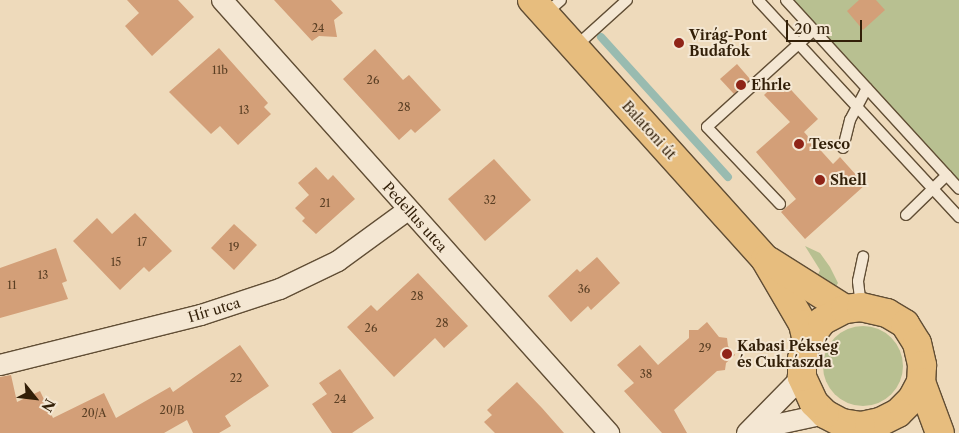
<!DOCTYPE html>
<meta charset="utf-8">
<style>
body{margin:0}
#map{position:relative;width:959px;height:433px;overflow:hidden;background:#eedabb;font-family:"Libre Caslon Text",serif}
div>[style]{position:absolute}
.green>*{inset:0;background:#b8c091}
.round{border-radius:50%}
.stream>*{height:8px;margin:-4px;padding:0 4px;transform-origin:4px;border-radius:4px;background:#99bbb0}
.building>*{inset:0;background:#d39f78}
.roads{filter:drop-shadow(1px 0 #614e35) drop-shadow(-1px 0 #614e35) drop-shadow(0 1px #614e35) drop-shadow(0 -1px #614e35)}
.service>*{height:10px;margin:-5px;padding:0 5px;transform-origin:5px;border-radius:5px;background:#f4e7d3}
.minor>*{height:20px;margin:-10px;padding:0 10px;transform-origin:10px;border-radius:10px;background:#f4e7d3}
.primary>*{height:28px;margin:-14px;padding:0 14px;transform-origin:14px;border-radius:14px;background:#e7bd7e}
.dots>*{width:14px;height:14px;translate:-50% -50%;box-sizing:border-box;border:2px solid #f4e7d3;border-radius:50%}
span{translate:-50% -50%;white-space:nowrap;text-align:center;line-height:1.15;-webkit-text-stroke:4px #f4e7d3;paint-order:stroke}
.number-label{font-size:11px;color:#5a3f24}
.number-label span{-webkit-text-stroke-width:0}
.poi-label{font-size:14px;color:#321f08;font-weight:700}
.left{translate:0 -50%;text-align:left}
.street-label{font-size:14px;color:#321f08}
.north{position:absolute;left:10px;top:373px;width:50px;height:50px;-webkit-text-stroke:4px #f4e7d3;paint-order:stroke;rotate:119deg;font-size:14px;font-weight:700;line-height:20px;text-align:center;color:#321f08}
.north::after{content:'';display:block;margin:auto;width:18px;height:22px;background:#321f08;clip-path:polygon(50% 0,100% 100%,50% 72%,0 100%)}
.scale{position:absolute;left:786px;top:20px;width:76px;height:22px;box-sizing:border-box;border:2px solid #321f08;border-top:0;padding-left:6px;font-size:15px;line-height:18px;white-space:nowrap;color:#321f08;-webkit-text-stroke:4px #f4e7d3;paint-order:stroke}
</style>
<div id="map">
<div class="green">
<div style="clip-path:polygon(786px 0,959px 0,959px 189px)"></div>
<div style="clip-path:polygon(805px 246px,820px 253px,830px 267px,838px 283px,835px 288px,817px 277px,820px 270px)"></div>
<div class="round" style="left:823px;top:326px;width:80px;height:80px"></div>
</div>
<div class="stream">
<div style="left:601px;top:37px;width:189px;rotate:47.8deg"></div>
</div>
<div class="building">
<div style="clip-path:polygon(127px 0,178px 0,194px 17px,152px 56px,125px 26px,139px 13px)"></div>
<div style="clip-path:polygon(274px 0,331px 0,343px 13px,334px 20px,337px 37px,319px 36px,312px 41px)"></div>
<div style="clip-path:polygon(859px 0,876px 0,885px 10px,863px 30px,847px 11px)"></div>
<div style="clip-path:polygon(219px 48px,268px 103px,264px 107px,271px 114px,238px 145px,220px 126px,211px 134px,169px 92px)"></div>
<div style="clip-path:polygon(375px 49px,403px 80px,409px 75px,441px 110px,415px 133px,411px 129px,399px 140px,343px 79px)"></div>
<div style="clip-path:polygon(737px 64px,750px 79px,734px 94px,720px 79px)"></div>
<div style="clip-path:polygon(781px 79px,818px 119px,804px 132px,833px 164px,840px 157px,865px 185px,805px 239px,781px 212px,796px 199px,756px 152px,790px 122px,764px 95px)"></div>
<div style="clip-path:polygon(494px 159px,531px 200px,485px 241px,448px 199px)"></div>
<div style="clip-path:polygon(316px 167px,328px 180px,333px 175px,355px 199px,316px 234px,302px 221px,305px 218px,295px 208px,309px 195px,298px 183px)"></div>
<div style="clip-path:polygon(135px 213px,172px 251px,149px 272px,144px 267px,120px 290px,73px 241px,97px 218px,112px 234px)"></div>
<div style="clip-path:polygon(234px 224px,257px 245px,234px 270px,211px 248px)"></div>
<div style="clip-path:polygon(56px 248px,67px 281px,62px 283px,68px 299px,0 318px,0 268px)"></div>
<div style="clip-path:polygon(597px 257px,620px 283px,591px 310px,588px 306px,571px 322px,548px 296px,577px 269px,580px 272px)"></div>
<div style="clip-path:polygon(418px 273px,468px 326px,444px 348px,435px 338px,394px 377px,347px 327px,371px 305px,377px 311px)"></div>
<div style="clip-path:polygon(707px 322px,719px 337px,727px 338px,728px 346px,735px 355px,726px 363px,725px 370px,717px 371px,674px 410px,687px 433px,662px 433px,624px 391px,634px 383px,617px 365px,640px 345px,658px 365px,689px 338px,689px 330px,698px 330px)"></div>
<div style="clip-path:polygon(240px 345px,269px 386px,225px 416px,231px 426px,219px 433px,193px 433px,187px 420px,164px 433px,0 433px,0 377px,11px 375px,17px 402px,40px 391px,53px 418px,104px 393px,116px 418px,170px 387px,173px 392px)"></div>
<div style="clip-path:polygon(340px 369px,374px 418px,352px 433px,332px 433px,312px 404px,327px 394px,319px 383px)"></div>
<div style="clip-path:polygon(517px 382px,542px 408px,564px 433px,495px 433px,484px 422px,492px 415px,487px 410px)"></div>
</div>
<div class="roads">
<div class="service">
<div style="left:758px;top:0;width:296px;rotate:47.2deg"></div>
<div style="left:786px;top:0;width:256px;rotate:47.5deg"></div>
<div style="left:545px;top:14px;width:21px;rotate:-41deg"></div>
<div style="left:575px;top:47px;width:70px;rotate:-42.1deg"></div>
<div style="left:843px;top:148px;width:29px;rotate:-76deg"></div>
<div style="left:850px;top:120px;width:36px;rotate:-62deg"></div>
<div style="left:780px;top:204px;width:106px;rotate:-133.5deg"></div>
<div style="left:707px;top:127px;width:144px;rotate:-42.2deg"></div>
<div style="left:906px;top:215px;width:57px;rotate:-44.3deg"></div>
<div style="left:861px;top:306px;width:25px;rotate:-97deg"></div>
<div style="left:858px;top:281px;width:25px;rotate:-78deg"></div>
</div>
<div class="minor">
<div style="left:222px;top:0;width:581px;rotate:48.21deg"></div>
<div style="left:0;top:365px;width:207px;rotate:-14deg"></div>
<div style="left:201px;top:315px;width:83px;rotate:-18.2deg"></div>
<div style="left:280px;top:289px;width:64px;rotate:-25.8deg"></div>
<div style="left:338px;top:261px;width:87px;rotate:-36.1deg"></div>
<div style="left:751px;top:430px;width:76px;rotate:-12.2deg"></div>
<div style="left:747px;top:433px;width:78px;rotate:-45.5deg"></div>
</div>
<div class="primary">
<div style="left:532px;top:0;width:348px;rotate:48deg"></div>
<div style="left:765px;top:259px;width:75px;rotate:59.7deg"></div>
<div style="left:803px;top:324px;width:17px;rotate:77deg"></div>
<div style="left:769px;top:261px;width:90px;rotate:32.3deg"></div>
<div style="left:921px;top:382px;width:19px;rotate:118deg"></div>
<div style="left:912px;top:399px;width:20px;rotate:135deg"></div>
<div style="left:898px;top:413px;width:20px;rotate:153deg"></div>
<div style="left:880px;top:422px;width:19px;rotate:168deg"></div>
<div style="left:861px;top:426px;width:19px;rotate:-171deg"></div>
<div style="left:842px;top:423px;width:19px;rotate:-152deg"></div>
<div style="left:825px;top:414px;width:16px;rotate:-135deg"></div>
<div style="left:814px;top:403px;width:29px;rotate:-115deg"></div>
<div style="left:802px;top:377px;width:18px;rotate:-90deg"></div>
<div style="left:802px;top:359px;width:19px;rotate:-74deg"></div>
<div style="left:807px;top:341px;width:25px;rotate:-53deg"></div>
<div style="left:822px;top:321px;width:26px;rotate:-28deg"></div>
<div style="left:845px;top:309px;width:16px;rotate:-7deg"></div>
<div style="left:861px;top:307px;width:27px;rotate:13deg"></div>
<div style="left:887px;top:313px;width:21px;rotate:31deg"></div>
<div style="left:905px;top:324px;width:22px;rotate:58deg"></div>
<div style="left:917px;top:343px;width:23px;rotate:77deg"></div>
<div style="left:922px;top:365px;width:17px;rotate:93deg"></div>
<div style="left:921px;top:382px;width:54px;rotate:69.6deg"></div>
</div>
</div>
<div class="dots">
<div style="left:679px;top:43px;background:#8f2418"></div>
<div style="left:741px;top:85px;background:#8f2418"></div>
<div style="left:799px;top:144px;background:#8f2418"></div>
<div style="left:820px;top:180px;background:#8f2418"></div>
<div style="left:727px;top:354px;background:#8f2418"></div>
</div>
<div class="number-label">
<span style="left:318px;top:28px">24</span>
<span style="left:220px;top:70px">11b</span>
<span style="left:373px;top:80px">26</span>
<span style="left:404px;top:107px">28</span>
<span style="left:244px;top:110px">13</span>
<span style="left:490px;top:200px">32</span>
<span style="left:325px;top:203px">21</span>
<span style="left:142px;top:242px">17</span>
<span style="left:234px;top:247px">19</span>
<span style="left:116px;top:262px">15</span>
<span style="left:43px;top:275px">13</span>
<span style="left:12px;top:285px">11</span>
<span style="left:584px;top:289px">36</span>
<span style="left:417px;top:296px">28</span>
<span style="left:442px;top:323px">28</span>
<span style="left:371px;top:328px">26</span>
<span style="left:705px;top:348px">29</span>
<span style="left:646px;top:374px">38</span>
<span style="left:236px;top:378px">22</span>
<span style="left:340px;top:399px">24</span>
<span style="left:172px;top:410px">20/B</span>
<span style="left:94px;top:413px">20/A</span>
</div>
<div class="poi-label">
<span class="left" style="left:689px;top:43px">Virág-Pont<br>Budafok</span>
<span class="left" style="left:751px;top:85px">Ehrle</span>
<span class="left" style="left:809px;top:144px">Tesco</span>
<span class="left" style="left:830px;top:180px">Shell</span>
<span class="left" style="left:737px;top:354px">Kabasi Pékség<br>és Cukrászda</span>
</div>
<div class="street-label">
<span style="left:649px;top:130px;rotate:48deg">Balatoni út</span>
<span style="left:415px;top:217px;rotate:48deg">Pedellus utca</span>
<span style="left:214px;top:310px;rotate:-17deg">Hír utca</span>
</div>
<div class="north">N</div>
<div class="scale">20 m</div>
</div>
